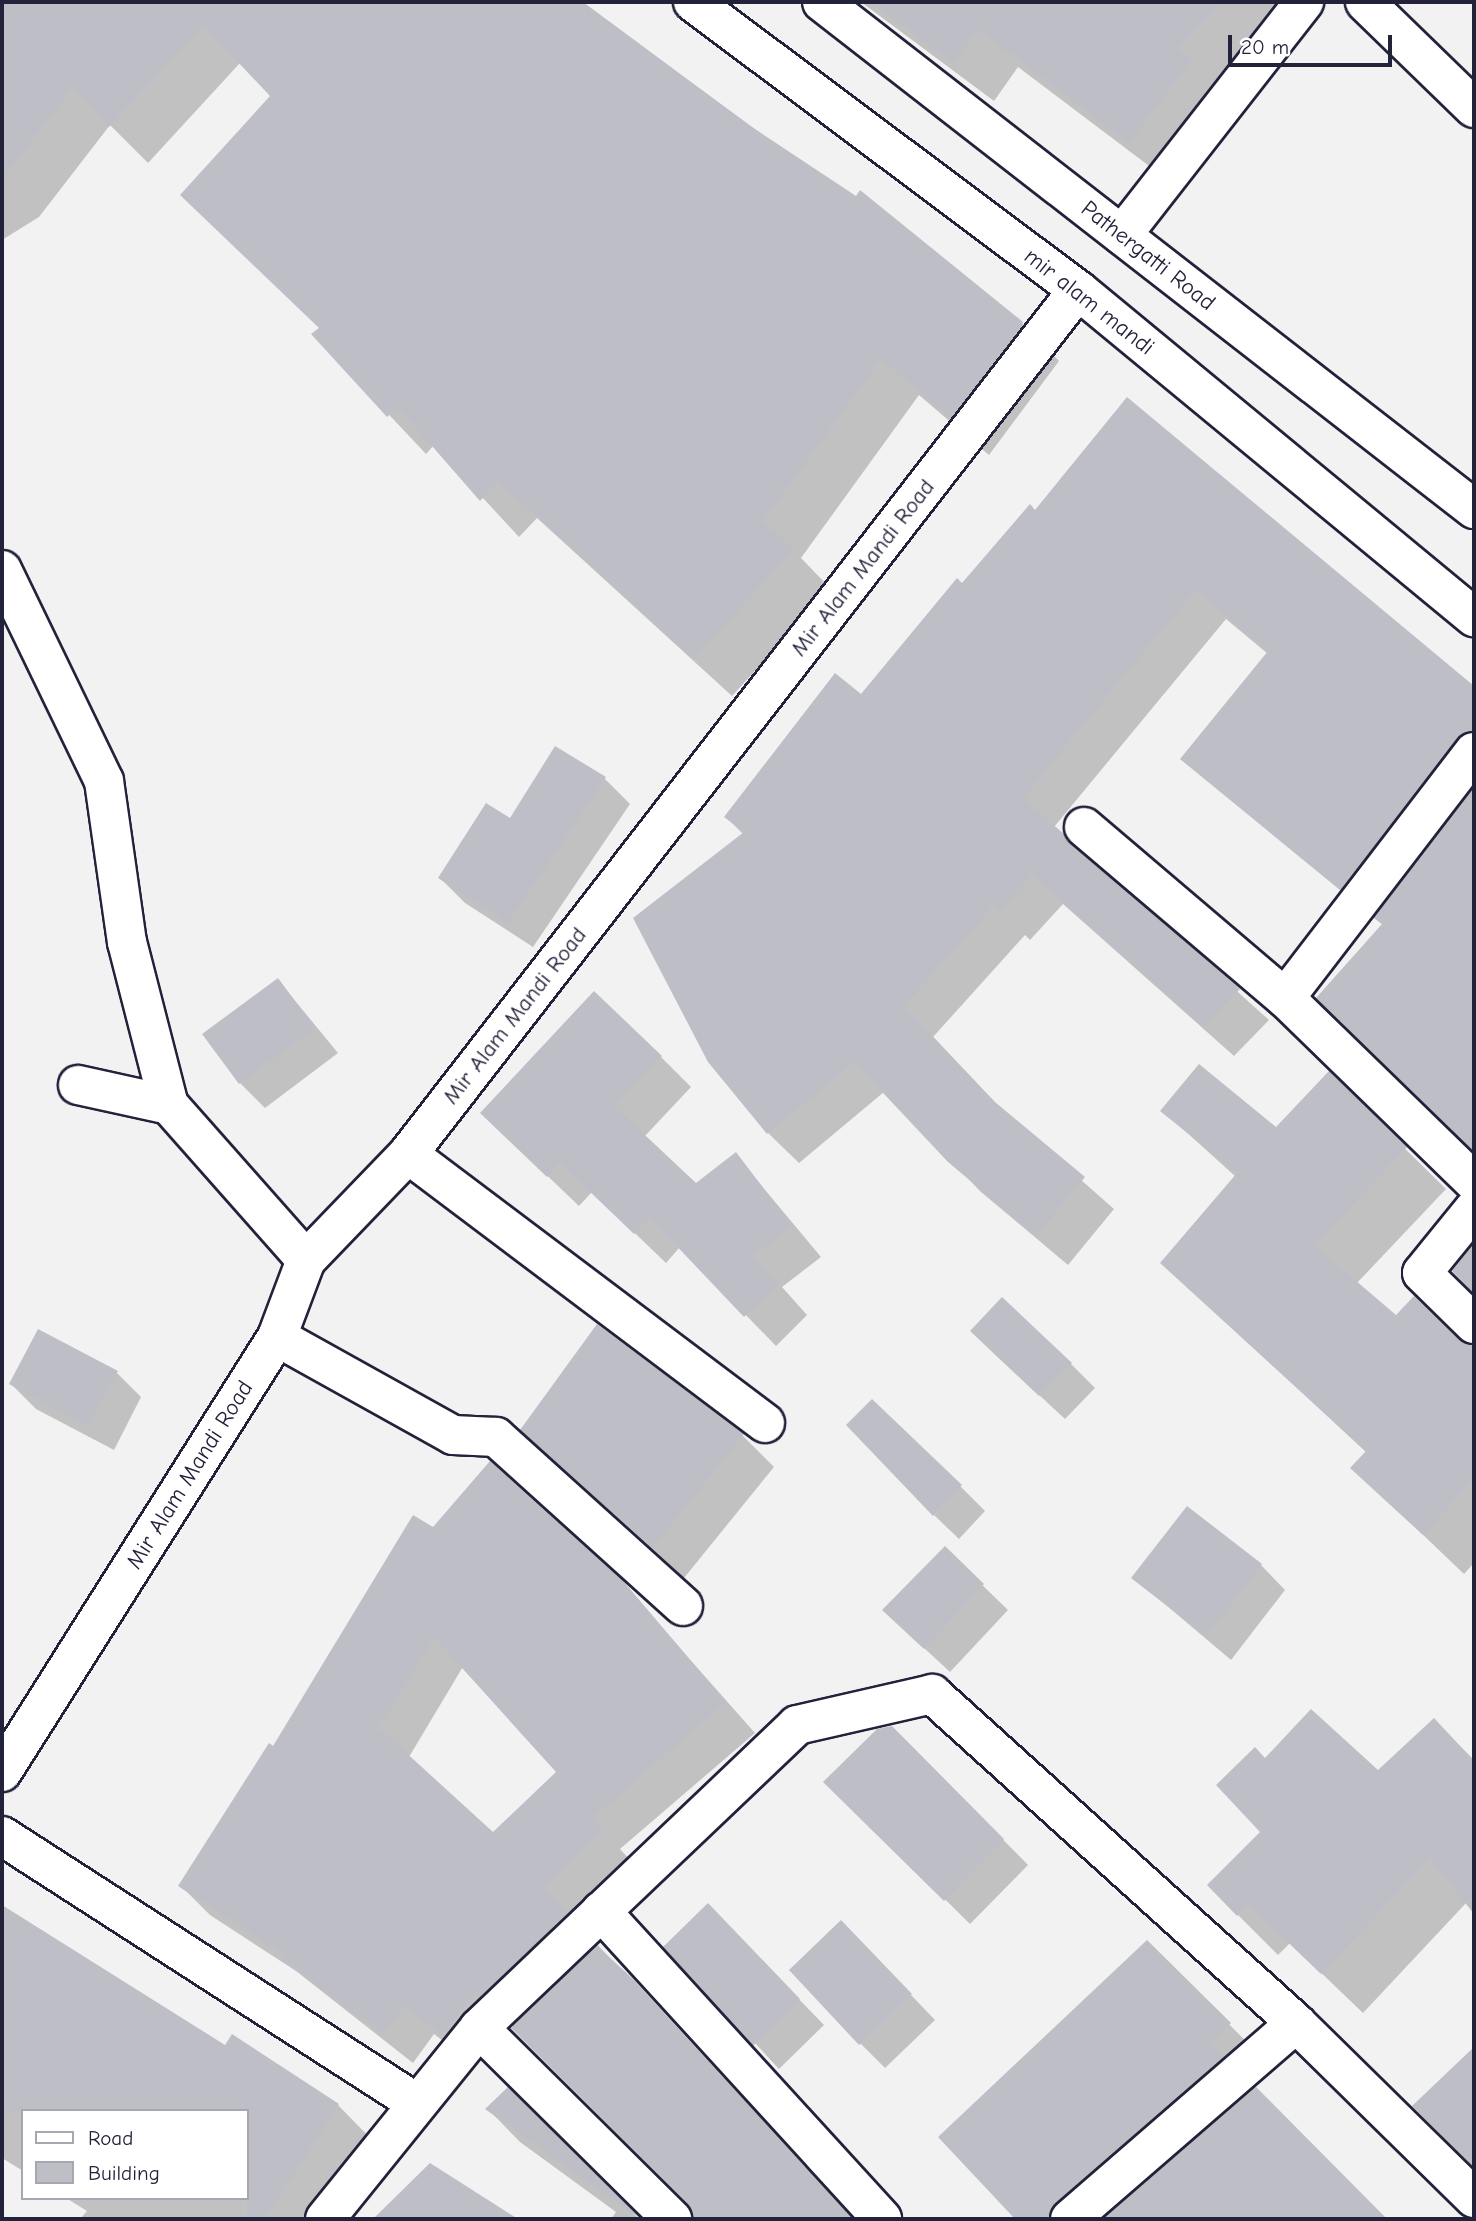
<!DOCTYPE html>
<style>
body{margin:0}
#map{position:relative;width:1476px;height:2221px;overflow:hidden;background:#f2f2f3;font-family:"Comic Neue",sans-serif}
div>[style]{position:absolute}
.shadow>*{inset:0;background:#0003}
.building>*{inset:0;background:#bebec6}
.roads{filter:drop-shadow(2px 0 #22223b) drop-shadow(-2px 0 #22223b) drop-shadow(0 2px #22223b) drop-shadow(0 -2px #22223b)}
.minor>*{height:38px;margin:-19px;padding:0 19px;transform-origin:19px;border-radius:19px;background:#fff}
.trunk>*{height:38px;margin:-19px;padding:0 19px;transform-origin:19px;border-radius:19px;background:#fff}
span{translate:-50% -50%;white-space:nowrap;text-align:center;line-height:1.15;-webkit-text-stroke:6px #fff;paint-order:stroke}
.street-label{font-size:23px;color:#22223b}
.frame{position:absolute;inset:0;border:4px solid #22223b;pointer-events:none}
.legend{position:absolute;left:21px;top:2109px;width:228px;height:91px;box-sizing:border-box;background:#fff;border:2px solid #a7a7b1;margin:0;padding:9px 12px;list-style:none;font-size:21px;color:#22223b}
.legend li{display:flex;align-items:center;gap:14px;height:35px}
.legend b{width:35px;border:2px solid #a7a7b1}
.scale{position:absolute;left:1228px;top:35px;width:164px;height:32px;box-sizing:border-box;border:4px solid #22223b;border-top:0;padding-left:9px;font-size:21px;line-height:24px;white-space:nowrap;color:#22223b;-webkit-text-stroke:5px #fff;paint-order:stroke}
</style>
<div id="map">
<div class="shadow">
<div style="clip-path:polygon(2px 2px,580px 2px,1022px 323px,1059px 361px,989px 455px,919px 395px,801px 558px,830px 588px,732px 696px,537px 518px,519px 537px,434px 445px,426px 454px,314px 335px,321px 329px,272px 96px,240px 63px,148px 163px,110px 125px,39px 217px,2px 240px)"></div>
<div style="clip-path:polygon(861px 2px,1299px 2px,1169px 181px,1018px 67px,994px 101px)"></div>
<div style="clip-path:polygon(1128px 399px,1474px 688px,1474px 1152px,1319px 998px,1383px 925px,1182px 759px,1268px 654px,1226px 619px,1054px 827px,1269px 1020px,1234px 1056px,1063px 904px,1030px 940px,1025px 935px,933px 1037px,1002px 1110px,1114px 1209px,1068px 1265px,981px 1192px,884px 1092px,799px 1163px,768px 1133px,744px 835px,726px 817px,861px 696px,1036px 512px)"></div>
<div style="clip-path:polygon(605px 779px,630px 804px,533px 947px,465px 903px,440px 878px,510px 820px)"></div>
<div style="clip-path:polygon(278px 980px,338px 1053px,265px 1108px,240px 1083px)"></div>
<div style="clip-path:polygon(661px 1057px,691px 1087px,644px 1137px,696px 1185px,736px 1155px,821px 1257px,782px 1287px,807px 1315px,776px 1346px,680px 1247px,666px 1263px,592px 1192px,579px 1206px,513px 1143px)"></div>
<div style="clip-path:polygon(1329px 1074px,1446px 1189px,1356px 1284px,1396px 1318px,1414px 1299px,1467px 1347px,1474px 1345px,1474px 1563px,1464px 1574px,1353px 1468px,1367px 1453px,1162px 1263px,1236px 1177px,1163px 1111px,1277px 1129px)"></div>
<div style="clip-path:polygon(597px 1326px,743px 1436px,774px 1467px,684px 1578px,523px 1429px)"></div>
<div style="clip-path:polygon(997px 1356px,1071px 1364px,1095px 1388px,1065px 1419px)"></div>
<div style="clip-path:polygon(117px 1373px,141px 1397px,114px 1450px,36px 1409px,11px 1384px)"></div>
<div style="clip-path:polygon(960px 1486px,985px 1511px,959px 1539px,934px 1515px)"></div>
<div style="clip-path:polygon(evenodd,433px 1530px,623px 1584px,755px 1733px,620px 1849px,632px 1862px,572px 1918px,857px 2219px,694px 2219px,689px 2203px,506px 2019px,473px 2064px,434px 2034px,413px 2063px,296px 1971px,210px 1915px,180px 1885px,433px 1530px,464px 1665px,558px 1772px,493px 1834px,409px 1757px,464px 1665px)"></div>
<div style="clip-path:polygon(945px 1549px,1008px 1610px,950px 1672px,910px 1635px)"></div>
<div style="clip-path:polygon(1261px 1565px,1285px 1590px,1231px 1660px,1134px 1578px)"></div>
<div style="clip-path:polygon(1434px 1720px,1474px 1760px,1474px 1911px,1467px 1902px,1363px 2013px,1290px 1943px,1278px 1955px,1238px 1915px,1262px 1832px,1266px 1760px,1378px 1772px)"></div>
<div style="clip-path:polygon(892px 1727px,1028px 1865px,970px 1924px,826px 1782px)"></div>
<div style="clip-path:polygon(2px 1907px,225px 2048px,338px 2105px,376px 2144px,328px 2219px,80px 2219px,87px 2211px,66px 2198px,247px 2198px,247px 2111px,23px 2111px,23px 2171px,2px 2158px)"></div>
<div style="clip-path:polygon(732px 1930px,824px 2025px,779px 2069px,666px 1947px)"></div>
<div style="clip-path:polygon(1147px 1943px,1265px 2060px,1245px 2080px,1386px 2219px,1018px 2219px,941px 2137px)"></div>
<div style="clip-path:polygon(865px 1947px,935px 2020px,885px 2068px,860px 2043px)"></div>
<div style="clip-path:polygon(1474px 2050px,1474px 2163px,1415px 2106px)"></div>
<div style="clip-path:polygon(508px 2090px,639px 2219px,611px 2219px,616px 2212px,520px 2142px,488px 2109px)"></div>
<div style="clip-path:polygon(431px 2165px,514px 2219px,376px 2219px)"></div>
</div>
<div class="building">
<div style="clip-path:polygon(2px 2px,583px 2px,752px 127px,856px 196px,860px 190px,1023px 322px,951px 419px,881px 359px,763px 521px,794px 549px,694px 659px,498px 481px,480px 501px,398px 407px,387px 417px,311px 334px,319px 328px,180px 195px,270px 96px,203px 25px,109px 127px,74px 86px,2px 179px)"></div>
<div style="clip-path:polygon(871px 2px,1222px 2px,1178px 48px,1192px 59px,1129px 143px,978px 29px,953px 63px)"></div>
<div style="clip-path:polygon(1127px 397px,1474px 686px,1474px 731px,1457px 739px,1340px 890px,1180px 759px,1268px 651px,1195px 590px,1023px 798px,1240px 989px,1203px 1027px,1032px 875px,999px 911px,993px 906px,904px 1006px,995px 1102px,1085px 1177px,1036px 1236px,948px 1162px,854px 1062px,767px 1134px,708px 1062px,633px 918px,744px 832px,724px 817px,835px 673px,861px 694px,957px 578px,962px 583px,1030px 504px,1035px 510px)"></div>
<div style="clip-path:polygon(555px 746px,606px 777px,508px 923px,438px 878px,486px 803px,510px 818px)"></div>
<div style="clip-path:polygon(1474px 788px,1474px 1152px,1316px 998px,1382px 924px,1374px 918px)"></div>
<div style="clip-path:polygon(278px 978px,315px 1028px,239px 1084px,202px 1034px)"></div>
<div style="clip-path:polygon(594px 991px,662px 1056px,614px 1106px,696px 1183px,736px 1152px,792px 1226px,753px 1256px,778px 1284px,744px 1317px,650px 1218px,634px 1234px,560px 1163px,547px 1177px,480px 1113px)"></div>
<div style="clip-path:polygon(1199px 1064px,1276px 1127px,1329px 1071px,1407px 1147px,1314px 1245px,1396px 1315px,1414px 1296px,1459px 1340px,1474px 1345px,1474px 1478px,1423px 1535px,1350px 1468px,1366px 1451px,1160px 1263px,1237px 1173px,1160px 1111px)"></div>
<div style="clip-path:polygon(1474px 1243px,1474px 1294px,1452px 1271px)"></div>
<div style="clip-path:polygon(1002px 1297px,1072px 1363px,1039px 1396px,970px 1331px)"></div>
<div style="clip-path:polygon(597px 1324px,744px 1434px,652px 1548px,520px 1430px)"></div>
<div style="clip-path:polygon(38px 1329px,118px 1371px,88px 1427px,9px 1384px)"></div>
<div style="clip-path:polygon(872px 1399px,962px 1485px,933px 1516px,846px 1425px)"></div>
<div style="clip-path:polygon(evenodd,490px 1461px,624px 1582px,726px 1702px,592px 1818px,603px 1831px,544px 1887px,567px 1914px,481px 1996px,476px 1991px,442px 2035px,404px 2006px,383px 2034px,283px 1960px,286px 1956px,178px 1886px,269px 1743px,273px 1746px,413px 1515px,433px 1527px,490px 1461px,434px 1637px,556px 1772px,493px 1832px,379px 1728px,434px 1637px)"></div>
<div style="clip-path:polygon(1187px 1506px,1262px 1564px,1206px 1636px,1131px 1578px)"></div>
<div style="clip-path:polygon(945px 1546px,984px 1584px,924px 1649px,882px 1610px)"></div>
<div style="clip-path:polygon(1311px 1709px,1378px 1770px,1434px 1718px,1474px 1761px,1474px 1914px,1430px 1858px,1321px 1974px,1248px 1904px,1237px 1916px,1207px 1885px,1260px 1832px,1216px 1785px,1255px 1747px,1265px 1758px)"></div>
<div style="clip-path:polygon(892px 1726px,1004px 1839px,944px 1901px,823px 1782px,877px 1729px)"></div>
<div style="clip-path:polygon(708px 1903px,800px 1999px,753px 2046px,663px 1947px)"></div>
<div style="clip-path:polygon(2px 1905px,225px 2045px,232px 2034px,339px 2104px,265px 2219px,247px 2219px,247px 2111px,2px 2111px)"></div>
<div style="clip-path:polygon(841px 1920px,912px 1994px,859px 2045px,789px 1970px)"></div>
<div style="clip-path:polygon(1147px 1940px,1231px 2023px,1211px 2044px,1224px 2056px,1056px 2202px,1049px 2219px,1015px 2219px,938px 2137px)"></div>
<div style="clip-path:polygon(597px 1946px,632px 1978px,853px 2219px,693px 2219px,687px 2203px,511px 2028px)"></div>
<div style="clip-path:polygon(1474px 2047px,1474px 2168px,1412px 2106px)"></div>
<div style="clip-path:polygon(508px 2087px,641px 2219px,485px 2109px)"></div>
<div style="clip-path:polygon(1256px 2087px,1387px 2219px,1103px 2219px)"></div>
<div style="clip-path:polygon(430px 2163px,518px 2219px,373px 2219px)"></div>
</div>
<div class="roads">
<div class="minor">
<div style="left:1365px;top:2px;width:152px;rotate:44.2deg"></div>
<div style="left:1122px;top:235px;width:296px;rotate:-52deg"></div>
<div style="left:2px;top:570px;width:234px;rotate:64.2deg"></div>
<div style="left:104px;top:781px;width:163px;rotate:81.9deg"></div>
<div style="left:127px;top:942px;width:168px;rotate:75.6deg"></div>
<div style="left:169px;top:1105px;width:207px;rotate:48.5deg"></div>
<div style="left:1084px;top:827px;width:264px;rotate:40.4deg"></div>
<div style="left:1285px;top:998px;width:264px;rotate:44.2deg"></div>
<div style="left:1285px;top:998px;width:310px;rotate:-52.5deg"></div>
<div style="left:78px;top:1085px;width:93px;rotate:12.4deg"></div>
<div style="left:408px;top:1154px;width:447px;rotate:37deg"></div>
<div style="left:1474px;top:1209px;width:82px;rotate:129.1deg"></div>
<div style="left:1422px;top:1273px;width:73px;rotate:44.4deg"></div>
<div style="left:277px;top:1337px;width:201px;rotate:29.1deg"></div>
<div style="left:453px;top:1435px;width:43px;rotate:2.7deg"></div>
<div style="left:496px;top:1437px;width:252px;rotate:42.1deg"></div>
<div style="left:2px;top:1772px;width:515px;rotate:-57.7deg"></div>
<div style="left:277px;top:1337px;width:82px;rotate:-69.4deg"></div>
<div style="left:306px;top:1260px;width:147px;rotate:-46.1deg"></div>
<div style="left:408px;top:1154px;width:1093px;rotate:-52.21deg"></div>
<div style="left:2px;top:1836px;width:490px;rotate:32.8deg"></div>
<div style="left:601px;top:1911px;width:417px;rotate:47.6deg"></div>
<div style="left:479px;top:2028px;width:272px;rotate:44.7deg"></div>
<div style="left:325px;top:2219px;width:245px;rotate:-51.1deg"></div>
<div style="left:479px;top:2028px;width:439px;rotate:-43.6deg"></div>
<div style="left:797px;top:1725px;width:139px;rotate:-12.9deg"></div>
<div style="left:932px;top:1694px;width:491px;rotate:42.1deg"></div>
<div style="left:1296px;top:2023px;width:250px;rotate:44.5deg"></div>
<div style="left:1070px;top:2219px;width:299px;rotate:-40.9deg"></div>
</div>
<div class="trunk">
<div style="left:693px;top:2px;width:481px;rotate:36.8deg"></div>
<div style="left:1078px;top:290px;width:514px;rotate:39.55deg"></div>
<div style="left:822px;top:2px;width:826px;rotate:37.87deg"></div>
</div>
</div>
<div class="street-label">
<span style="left:1148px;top:256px;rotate:38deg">Pathergatti Road</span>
<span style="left:1089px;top:302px;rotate:38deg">mir alam mandi</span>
<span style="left:863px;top:568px;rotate:-52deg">Mir Alam Mandi Road</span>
<span style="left:515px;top:1016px;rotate:-52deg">Mir Alam Mandi Road</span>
<span style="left:190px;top:1475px;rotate:-58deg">Mir Alam Mandi Road</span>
</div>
<div class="frame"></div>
<ul class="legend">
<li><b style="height:9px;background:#fff"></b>Road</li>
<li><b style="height:19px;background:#bebec6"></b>Building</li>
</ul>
<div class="scale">20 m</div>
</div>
